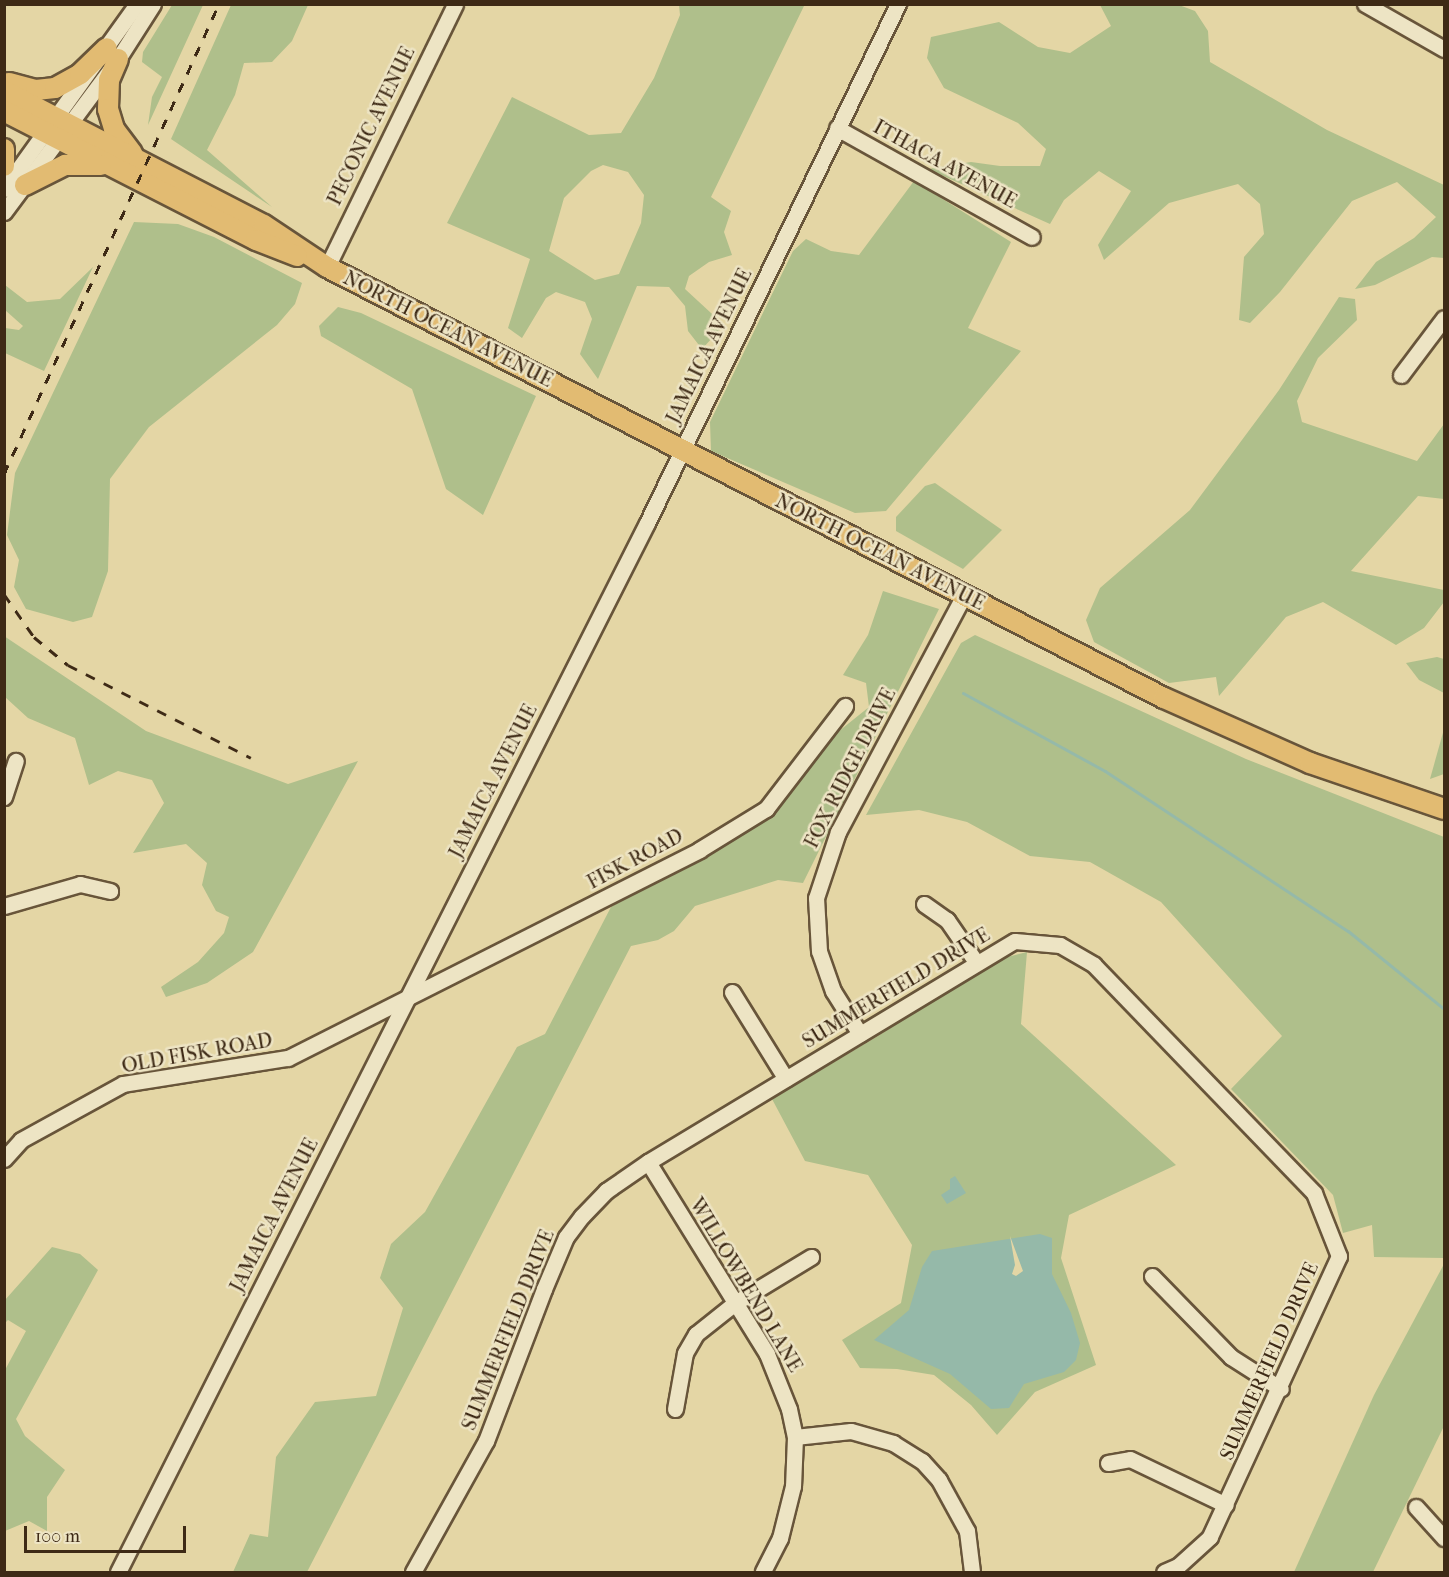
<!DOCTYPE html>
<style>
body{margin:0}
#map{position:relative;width:1449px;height:1577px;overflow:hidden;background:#e4d6a5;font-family:"IM FELL French Canon",serif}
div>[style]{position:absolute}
.green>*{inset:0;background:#afbf8b}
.water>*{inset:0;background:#95b9a9}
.pier>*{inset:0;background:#e4d6a5}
.stream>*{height:3px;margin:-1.5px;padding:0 1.5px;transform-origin:1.5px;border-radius:1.5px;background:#95b9a9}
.roads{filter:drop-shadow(2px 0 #68553a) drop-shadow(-2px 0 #68553a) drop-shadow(0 2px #68553a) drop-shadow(0 -2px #68553a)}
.minor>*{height:15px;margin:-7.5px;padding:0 7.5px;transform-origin:7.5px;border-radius:7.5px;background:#ede4c4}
.major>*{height:20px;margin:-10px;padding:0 10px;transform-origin:10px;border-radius:10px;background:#e2bb72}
.rail>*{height:3px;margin-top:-1.5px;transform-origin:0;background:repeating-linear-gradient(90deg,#3e2a16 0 10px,transparent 0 20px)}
span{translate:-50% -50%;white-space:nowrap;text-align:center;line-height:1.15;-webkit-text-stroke:5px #ede4c4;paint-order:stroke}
.street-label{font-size:20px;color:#3e2a16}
.frame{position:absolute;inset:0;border:6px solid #3e2a16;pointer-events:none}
.scale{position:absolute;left:24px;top:1526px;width:162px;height:27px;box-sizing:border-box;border:3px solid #3e2a16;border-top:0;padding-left:8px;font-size:18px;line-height:21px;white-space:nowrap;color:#3e2a16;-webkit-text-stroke:4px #ede4c4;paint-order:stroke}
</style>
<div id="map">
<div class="green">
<div style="clip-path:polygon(172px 5px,203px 5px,148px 125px,152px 97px,162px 77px,142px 62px,143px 52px)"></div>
<div style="clip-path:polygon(231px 5px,308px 5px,292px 41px,272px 62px,244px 63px,235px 95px,207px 150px,272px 207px,171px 139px)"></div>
<div style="clip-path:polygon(evenodd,801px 5px,804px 6px,711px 197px,731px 211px,724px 232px,732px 255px,709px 262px,689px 276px,685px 289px,724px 325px,702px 349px,688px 331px,685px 306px,669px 287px,637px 286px,598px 379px,580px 354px,592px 319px,585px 302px,556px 292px,546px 298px,522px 338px,508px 328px,530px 259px,447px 223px,512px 97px,589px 135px,621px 133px,654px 78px,680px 15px,679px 5px,801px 5px,603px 165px,628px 172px,644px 195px,641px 223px,619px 274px,595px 280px,549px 251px,564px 198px,591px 171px,603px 165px)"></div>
<div style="clip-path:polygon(1100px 5px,1179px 5px,1195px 11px,1208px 31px,1210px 62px,1327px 130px,1444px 185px,1444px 258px,1432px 257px,1375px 285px,1355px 289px,1376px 262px,1414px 238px,1436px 217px,1397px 182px,1352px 201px,1280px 292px,1250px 323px,1239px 320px,1244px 257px,1264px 234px,1260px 204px,1238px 184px,1169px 203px,1104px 260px,1098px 245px,1131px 191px,1099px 171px,1064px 200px,1050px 224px,928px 169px,971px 162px,1000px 166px,1040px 166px,1046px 149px,1018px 123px,944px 88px,927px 58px,931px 37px,999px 22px,1038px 47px,1070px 53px,1111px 26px)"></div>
<div style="clip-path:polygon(914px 181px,1011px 242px,968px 328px,1021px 351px,886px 511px,855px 513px,711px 451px,710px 422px,793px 251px,806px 239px,831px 251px,859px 255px)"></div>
<div style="clip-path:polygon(134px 222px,178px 224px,214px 237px,302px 283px,295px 304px,277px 325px,149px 427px,110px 479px,108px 571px,92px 617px,73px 622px,26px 609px,14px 587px,19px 560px,7px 535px,15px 473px)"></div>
<div style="clip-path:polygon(93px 267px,44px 371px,5px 353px,5px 328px,19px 330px,23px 326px,5px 310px,5px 285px,27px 302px,60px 299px)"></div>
<div style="clip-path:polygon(1339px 297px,1355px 299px,1357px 320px,1318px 358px,1297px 401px,1302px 422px,1417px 461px,1444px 424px,1444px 499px,1418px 496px,1351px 571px,1444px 590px,1444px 602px,1424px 628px,1396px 645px,1323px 602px,1286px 617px,1219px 696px,1216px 677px,1169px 683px,1094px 642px,1086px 620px,1100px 588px,1190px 510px,1279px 390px)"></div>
<div style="clip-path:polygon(338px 307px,361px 313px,536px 396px,483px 515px,446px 489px,412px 389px,321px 336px,319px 326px)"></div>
<div style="clip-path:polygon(935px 483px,1002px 530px,963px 569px,896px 531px,896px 517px,925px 486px)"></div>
<div style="clip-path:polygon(883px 591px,939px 609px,803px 883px,778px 880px,695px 906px,674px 931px,658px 940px,631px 946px,307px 1572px,233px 1572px,250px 1534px,268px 1537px,276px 1457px,315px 1402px,376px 1396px,403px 1308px,380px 1278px,391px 1244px,425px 1212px,517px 1047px,545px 1034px,611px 907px,769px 812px,818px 748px,869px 707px,866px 683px,843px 675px,868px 635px)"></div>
<div style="clip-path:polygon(975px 635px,1246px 759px,1444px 837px,1444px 1258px,1374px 1257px,1372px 1225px,1343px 1233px,1333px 1195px,1231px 1089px,1282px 1036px,1161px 902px,1090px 862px,1030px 856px,967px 822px,919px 810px,866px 815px,961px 643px)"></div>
<div style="clip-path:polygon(4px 636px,146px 731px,288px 784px,358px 761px,253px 952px,207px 983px,166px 997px,161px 987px,198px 962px,224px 933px,229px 917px,216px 911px,202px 885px,207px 863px,186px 844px,133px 853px,164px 803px,152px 780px,118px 771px,89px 785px,75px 738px,28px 718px,5px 697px)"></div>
<div style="clip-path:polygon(1437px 657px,1444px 659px,1444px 693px,1419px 680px,1406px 663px)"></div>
<div style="clip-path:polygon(1444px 729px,1444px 774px,1430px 779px)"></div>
<div style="clip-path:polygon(1027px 952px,1021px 1024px,1176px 1165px,1069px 1215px,1061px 1258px,1096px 1365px,1035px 1392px,997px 1435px,971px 1405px,934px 1375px,897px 1369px,860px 1368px,842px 1340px,901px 1303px,912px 1245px,868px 1175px,805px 1161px,772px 1099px,878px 1036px,992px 961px)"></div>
<div style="clip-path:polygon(52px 1247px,80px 1254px,98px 1270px,16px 1419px,25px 1436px,65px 1470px,47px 1497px,47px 1531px,29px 1521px,5px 1531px,5px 1370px,26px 1331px,8px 1320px,5px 1323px,5px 1300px)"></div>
<div style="clip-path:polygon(1444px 1264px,1444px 1426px,1373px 1572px,1294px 1572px,1374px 1395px)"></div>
</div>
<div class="water">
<div style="clip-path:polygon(955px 1176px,966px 1193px,947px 1204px,941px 1195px,950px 1189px,950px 1179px)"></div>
<div style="clip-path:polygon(1040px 1234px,1052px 1238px,1052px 1274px,1071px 1313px,1080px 1343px,1076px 1360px,1064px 1372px,1024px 1384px,1009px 1408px,991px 1409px,950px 1374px,874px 1340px,909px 1310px,922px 1267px,932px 1251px)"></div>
</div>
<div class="pier">
<div style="clip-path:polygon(1010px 1236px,1023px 1271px,1016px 1276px,1012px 1274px,1015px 1265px)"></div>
</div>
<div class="stream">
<div style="left:963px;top:693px;width:162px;rotate:28.8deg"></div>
<div style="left:1105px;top:771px;width:291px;rotate:33.4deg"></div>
<div style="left:1348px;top:931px;width:124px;rotate:39.1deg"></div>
</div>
<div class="roads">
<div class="minor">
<div style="left:1365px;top:4px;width:91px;rotate:29.7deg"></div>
<div style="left:837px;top:128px;width:223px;rotate:29.2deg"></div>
<div style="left:4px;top:189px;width:228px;rotate:-54.3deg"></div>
<div style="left:4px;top:212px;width:191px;rotate:-53.3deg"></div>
<div style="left:118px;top:59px;width:65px;rotate:-57.5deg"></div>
<div style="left:327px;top:267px;width:292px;rotate:-64deg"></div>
<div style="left:1401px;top:375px;width:71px;rotate:-53deg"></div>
<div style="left:4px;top:797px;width:38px;rotate:-72deg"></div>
<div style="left:924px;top:904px;width:28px;rotate:35deg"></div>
<div style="left:947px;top:920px;width:51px;rotate:55.4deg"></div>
<div style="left:4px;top:906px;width:79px;rotate:-16.1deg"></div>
<div style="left:80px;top:884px;width:31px;rotate:13deg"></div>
<div style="left:732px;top:992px;width:102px;rotate:58.2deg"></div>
<div style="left:860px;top:1034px;width:51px;rotate:-122.1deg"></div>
<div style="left:833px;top:991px;width:42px;rotate:-109.3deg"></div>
<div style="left:819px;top:951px;width:53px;rotate:-93.2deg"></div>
<div style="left:816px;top:898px;width:70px;rotate:-71.6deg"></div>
<div style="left:838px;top:832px;width:268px;rotate:-62deg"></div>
<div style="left:4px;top:1159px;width:25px;rotate:-48deg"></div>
<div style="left:21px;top:1140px;width:116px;rotate:-28.8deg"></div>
<div style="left:123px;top:1084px;width:167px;rotate:-9deg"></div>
<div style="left:288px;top:1058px;width:461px;rotate:-26.8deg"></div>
<div style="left:699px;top:850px;width:79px;rotate:-31.5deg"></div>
<div style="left:766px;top:809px;width:130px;rotate:-52.5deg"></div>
<div style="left:648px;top:1162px;width:226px;rotate:58.2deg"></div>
<div style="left:767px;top:1354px;width:59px;rotate:68.2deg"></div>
<div style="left:789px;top:1409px;width:29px;rotate:78deg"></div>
<div style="left:795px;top:1437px;width:49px;rotate:92.3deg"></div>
<div style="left:793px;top:1486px;width:54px;rotate:104deg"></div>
<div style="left:780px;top:1538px;width:38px;rotate:117deg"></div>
<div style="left:1152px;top:1276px;width:113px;rotate:45.7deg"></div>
<div style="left:1231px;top:1357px;width:59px;rotate:32.6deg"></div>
<div style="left:675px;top:1409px;width:57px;rotate:-79.9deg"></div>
<div style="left:685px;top:1353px;width:22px;rotate:-60deg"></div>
<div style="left:696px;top:1334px;width:50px;rotate:-38.5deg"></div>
<div style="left:735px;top:1303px;width:89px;rotate:-31.2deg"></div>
<div style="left:795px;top:1437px;width:56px;rotate:-6.1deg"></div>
<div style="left:851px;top:1431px;width:44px;rotate:15.9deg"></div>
<div style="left:893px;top:1443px;width:34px;rotate:32deg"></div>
<div style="left:922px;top:1461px;width:25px;rotate:48deg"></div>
<div style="left:939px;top:1480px;width:58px;rotate:61.2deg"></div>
<div style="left:967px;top:1531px;width:41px;rotate:83deg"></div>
<div style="left:1108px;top:1463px;width:22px;rotate:-10deg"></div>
<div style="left:1130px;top:1459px;width:106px;rotate:25.6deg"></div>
<div style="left:1416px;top:1507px;width:42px;rotate:47.9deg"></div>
<div style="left:118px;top:1572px;width:1175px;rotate:-63.24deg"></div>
<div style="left:647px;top:523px;width:577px;rotate:-64.19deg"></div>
<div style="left:413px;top:1572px;width:150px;rotate:-60.9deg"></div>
<div style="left:486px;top:1441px;width:163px;rotate:-69.1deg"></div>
<div style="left:544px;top:1289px;width:56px;rotate:-67.1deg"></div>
<div style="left:566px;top:1237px;width:26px;rotate:-53deg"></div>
<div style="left:582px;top:1216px;width:35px;rotate:-46deg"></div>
<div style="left:606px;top:1191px;width:51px;rotate:-34.6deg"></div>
<div style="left:648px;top:1162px;width:428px;rotate:-31.1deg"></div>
<div style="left:1015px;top:941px;width:45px;rotate:5.1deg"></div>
<div style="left:1060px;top:945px;width:39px;rotate:30deg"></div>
<div style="left:1094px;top:965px;width:317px;rotate:46deg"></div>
<div style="left:1314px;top:1193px;width:68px;rotate:68.4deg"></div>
<div style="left:1339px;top:1256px;width:309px;rotate:114.7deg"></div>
<div style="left:1210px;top:1537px;width:43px;rotate:137.8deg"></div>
<div style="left:1178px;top:1566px;width:15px;rotate:157deg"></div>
</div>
<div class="major">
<div style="left:118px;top:59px;width:23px;rotate:113deg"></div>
<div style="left:109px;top:80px;width:29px;rotate:92deg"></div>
<div style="left:108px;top:109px;width:21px;rotate:73deg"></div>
<div style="left:114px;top:129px;width:30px;rotate:53deg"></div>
<div style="left:9px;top:83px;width:28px;rotate:15deg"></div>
<div style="left:36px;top:90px;width:19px;rotate:-6deg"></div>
<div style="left:55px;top:88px;width:29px;rotate:-29deg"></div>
<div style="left:80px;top:74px;width:37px;rotate:-44deg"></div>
<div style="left:4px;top:91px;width:292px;rotate:27.3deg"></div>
<div style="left:264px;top:225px;width:76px;rotate:33.7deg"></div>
<div style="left:327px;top:267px;width:941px;rotate:27.25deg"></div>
<div style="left:1164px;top:698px;width:160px;rotate:24deg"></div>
<div style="left:1310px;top:763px;width:142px;rotate:18.9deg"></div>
<div style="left:4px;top:111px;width:283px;rotate:27.1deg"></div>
<div style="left:256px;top:240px;width:44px;rotate:21.3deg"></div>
<div style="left:4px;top:149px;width:17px;rotate:90deg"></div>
<div style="left:25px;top:185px;width:45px;rotate:-26.6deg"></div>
<div style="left:65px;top:165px;width:36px"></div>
</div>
</div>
<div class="rail">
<div style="left:4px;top:474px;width:517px;rotate:-65.42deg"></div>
<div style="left:4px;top:594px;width:52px;rotate:55.1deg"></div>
<div style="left:34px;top:637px;width:44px;rotate:39.5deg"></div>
<div style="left:68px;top:665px;width:205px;rotate:26.9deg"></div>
</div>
<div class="street-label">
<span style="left:371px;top:126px;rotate:-64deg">PECONIC AVENUE</span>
<span style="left:945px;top:164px;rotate:29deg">ITHACA AVENUE</span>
<span style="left:448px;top:329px;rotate:27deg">NORTH OCEAN AVENUE</span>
<span style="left:709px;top:346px;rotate:-64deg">JAMAICA AVENUE</span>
<span style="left:880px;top:552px;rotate:27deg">NORTH OCEAN AVENUE</span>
<span style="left:850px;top:768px;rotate:-63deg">FOX RIDGE DRIVE</span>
<span style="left:493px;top:781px;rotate:-63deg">JAMAICA AVENUE</span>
<span style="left:635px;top:859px;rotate:-28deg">FISK ROAD</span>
<span style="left:896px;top:988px;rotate:-31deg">SUMMERFIELD DRIVE</span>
<span style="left:197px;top:1053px;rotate:-10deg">OLD FISK ROAD</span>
<span style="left:274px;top:1215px;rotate:-63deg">JAMAICA AVENUE</span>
<span style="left:746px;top:1285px;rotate:59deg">WILLOWBEND LANE</span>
<span style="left:508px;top:1330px;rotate:-68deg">SUMMERFIELD DRIVE</span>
<span style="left:1269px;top:1361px;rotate:-66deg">SUMMERFIELD DRIVE</span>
</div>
<div class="frame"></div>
<div class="scale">100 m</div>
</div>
